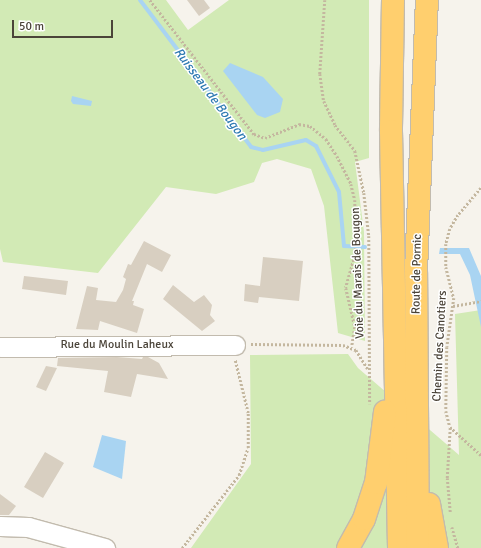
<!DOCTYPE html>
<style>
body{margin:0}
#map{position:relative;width:481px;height:548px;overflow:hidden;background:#f6f3ec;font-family:Signika,sans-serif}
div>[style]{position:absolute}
.green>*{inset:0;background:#d2eab5}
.water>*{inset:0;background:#a9d4f2}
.stream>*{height:4px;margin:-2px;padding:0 2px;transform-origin:2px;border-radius:2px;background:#a9d4f2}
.building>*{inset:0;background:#d8cfc1}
.path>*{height:2.5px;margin-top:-1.25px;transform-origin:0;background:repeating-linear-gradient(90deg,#c4b79f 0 2px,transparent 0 4px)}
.roads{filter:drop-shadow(1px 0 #c2bbae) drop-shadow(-1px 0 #c2bbae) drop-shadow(0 1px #c2bbae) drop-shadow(0 -1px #c2bbae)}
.minor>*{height:19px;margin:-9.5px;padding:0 9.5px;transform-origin:9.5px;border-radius:9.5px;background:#fff}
.highway>*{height:22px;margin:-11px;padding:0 11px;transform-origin:11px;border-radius:11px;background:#ffcf6e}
span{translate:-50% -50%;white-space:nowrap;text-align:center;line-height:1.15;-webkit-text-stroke:3px #fff;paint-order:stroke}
.street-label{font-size:12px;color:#4b4439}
.water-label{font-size:13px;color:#2e7ab2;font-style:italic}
.scale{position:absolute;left:12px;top:20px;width:101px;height:18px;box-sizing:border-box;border:2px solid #4b4439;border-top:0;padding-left:5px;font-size:12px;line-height:14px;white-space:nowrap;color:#4b4439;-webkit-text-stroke:3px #fff;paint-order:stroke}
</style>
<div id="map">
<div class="green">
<div style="clip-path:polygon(0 0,166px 0,188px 30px,229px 0,369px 0,369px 158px,355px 162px,364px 232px,365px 341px,338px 333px,324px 206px,311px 169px,277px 159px,262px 163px,254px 182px,216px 194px,166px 187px,98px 273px,3px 262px,0 249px)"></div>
<div style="clip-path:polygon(481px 310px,481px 548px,191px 548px,251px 464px,250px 355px,348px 354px,358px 368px,459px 455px,455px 314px)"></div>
</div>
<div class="water">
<div style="clip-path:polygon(230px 63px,263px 77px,283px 99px,280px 112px,265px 118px,257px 115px,223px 71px)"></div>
<div style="clip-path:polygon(72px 96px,92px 101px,91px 106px,73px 104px,71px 101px)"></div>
<div style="clip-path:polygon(440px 248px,469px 248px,481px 276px,481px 327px,470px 275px,460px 254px,439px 254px)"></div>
<div style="clip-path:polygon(102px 435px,126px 441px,122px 479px,93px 467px)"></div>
</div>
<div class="stream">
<div style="left:140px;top:0;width:184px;rotate:52.9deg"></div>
<div style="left:251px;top:147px;width:12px;rotate:14deg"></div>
<div style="left:263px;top:150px;width:44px;rotate:-13.1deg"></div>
<div style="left:306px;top:140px;width:12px;rotate:31deg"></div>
<div style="left:316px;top:146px;width:51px;rotate:63.4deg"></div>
<div style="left:339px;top:192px;width:54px;rotate:84.7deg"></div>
<div style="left:344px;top:246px;width:21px;rotate:3deg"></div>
</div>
<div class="building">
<div style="clip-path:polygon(187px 0,204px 0,210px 8px,199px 16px)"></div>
<div style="clip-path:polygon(144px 241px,171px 255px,162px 272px,147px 264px,132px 301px,134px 301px,133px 305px,144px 309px,137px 333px,100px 321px,98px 330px,76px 329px,87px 286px,98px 288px,96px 300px,116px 302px,123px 290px,126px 279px,123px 277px,128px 264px,131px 265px)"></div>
<div style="clip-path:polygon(263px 257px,303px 261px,299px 301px,259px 297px,258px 303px,244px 301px,245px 284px,260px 286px)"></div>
<div style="clip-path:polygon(24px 276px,68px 281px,66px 295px,22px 289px)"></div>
<div style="clip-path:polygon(173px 285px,194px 302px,204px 295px,212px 305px,210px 315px,215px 321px,202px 331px,163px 299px)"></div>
<div style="clip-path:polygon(117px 357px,142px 359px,143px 357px,148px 357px,159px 363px,168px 379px,137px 374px,131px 397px,104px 392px,108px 371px,57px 366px,58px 358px)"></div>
<div style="clip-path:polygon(46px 366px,57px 368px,46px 391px,36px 387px)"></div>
<div style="clip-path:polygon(45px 452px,64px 463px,43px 498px,24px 487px)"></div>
<div style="clip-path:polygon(0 494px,16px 506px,9px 515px,0 515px)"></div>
</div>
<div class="path">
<div style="left:150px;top:0;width:170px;rotate:52.2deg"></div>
<div style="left:254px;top:134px;width:12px;rotate:20deg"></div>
<div style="left:265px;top:138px;width:37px;rotate:-22deg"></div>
<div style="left:299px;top:124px;width:11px;rotate:10deg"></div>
<div style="left:310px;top:126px;width:21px;rotate:39deg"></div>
<div style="left:326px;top:139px;width:20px;rotate:57deg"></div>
<div style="left:337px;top:156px;width:31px;rotate:63deg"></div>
<div style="left:351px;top:184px;width:16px;rotate:76deg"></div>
<div style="left:355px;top:200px;width:52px;rotate:88.9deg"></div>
<div style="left:356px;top:252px;width:37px;rotate:106deg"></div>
<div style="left:346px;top:288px;width:40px;rotate:77deg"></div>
<div style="left:355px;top:327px;width:20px;rotate:99deg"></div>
<div style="left:325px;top:0;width:74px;rotate:93.9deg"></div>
<div style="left:320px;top:74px;width:27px;rotate:82deg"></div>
<div style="left:324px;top:101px;width:26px;rotate:65deg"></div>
<div style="left:335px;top:125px;width:33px;rotate:52deg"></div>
<div style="left:355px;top:151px;width:43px;rotate:77.9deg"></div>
<div style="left:364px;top:193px;width:43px;rotate:83.4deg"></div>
<div style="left:369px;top:236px;width:168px;rotate:89.7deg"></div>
<div style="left:481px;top:188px;width:35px;rotate:130deg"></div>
<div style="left:458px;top:215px;width:16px;rotate:120deg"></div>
<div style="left:450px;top:229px;width:16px;rotate:105deg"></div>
<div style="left:446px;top:244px;width:23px;rotate:90deg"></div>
<div style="left:446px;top:267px;width:32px;rotate:76deg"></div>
<div style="left:454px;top:298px;width:49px;rotate:98.1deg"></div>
<div style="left:447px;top:347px;width:64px;rotate:90.9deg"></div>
<div style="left:446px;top:411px;width:16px;rotate:76deg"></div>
<div style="left:450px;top:427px;width:42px;rotate:42.1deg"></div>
<div style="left:453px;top:306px;width:28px;rotate:-10deg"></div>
<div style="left:251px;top:344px;width:92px;rotate:0.6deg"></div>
<div style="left:343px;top:345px;width:14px;rotate:21deg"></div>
<div style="left:356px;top:350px;width:22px;rotate:58deg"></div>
<div style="left:450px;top:512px;width:34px;rotate:-95deg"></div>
<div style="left:447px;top:478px;width:51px;rotate:-86.6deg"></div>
<div style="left:452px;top:527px;width:22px;rotate:74deg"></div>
<div style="left:182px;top:548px;width:93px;rotate:-52deg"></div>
<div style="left:239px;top:475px;width:28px;rotate:-72deg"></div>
<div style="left:248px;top:448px;width:35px;rotate:-90deg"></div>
<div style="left:248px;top:413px;width:55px;rotate:-103.8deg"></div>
</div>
<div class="roads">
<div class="minor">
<div style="left:0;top:347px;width:235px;rotate:-0.5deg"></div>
<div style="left:0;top:526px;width:28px;rotate:2deg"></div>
<div style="left:28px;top:527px;width:80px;rotate:15.3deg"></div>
</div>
<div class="highway">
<div style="left:393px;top:0;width:131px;rotate:90.9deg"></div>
<div style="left:391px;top:131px;width:417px;rotate:88.9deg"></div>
<div style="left:429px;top:504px;width:45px;rotate:79.7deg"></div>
<div style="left:348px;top:548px;width:33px;rotate:-61deg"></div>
<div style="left:364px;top:519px;width:38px;rotate:-72deg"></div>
<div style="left:376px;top:483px;width:72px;rotate:-82.8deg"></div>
<div style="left:418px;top:548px;width:276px;rotate:-90.4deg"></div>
<div style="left:416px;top:272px;width:272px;rotate:-87.7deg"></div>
</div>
</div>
<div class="street-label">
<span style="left:358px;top:273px;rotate:-92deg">Voie du Marais de Bougon</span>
<span style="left:417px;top:274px;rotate:-89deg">Route de Pornic</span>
<span style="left:117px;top:345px">Rue du Moulin Laheux</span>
<span style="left:440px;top:346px;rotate:-87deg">Chemin des Canotiers</span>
</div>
<div class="water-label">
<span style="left:210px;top:94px;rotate:53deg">Ruisseau de Bougon</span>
</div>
<div class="scale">50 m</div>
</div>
